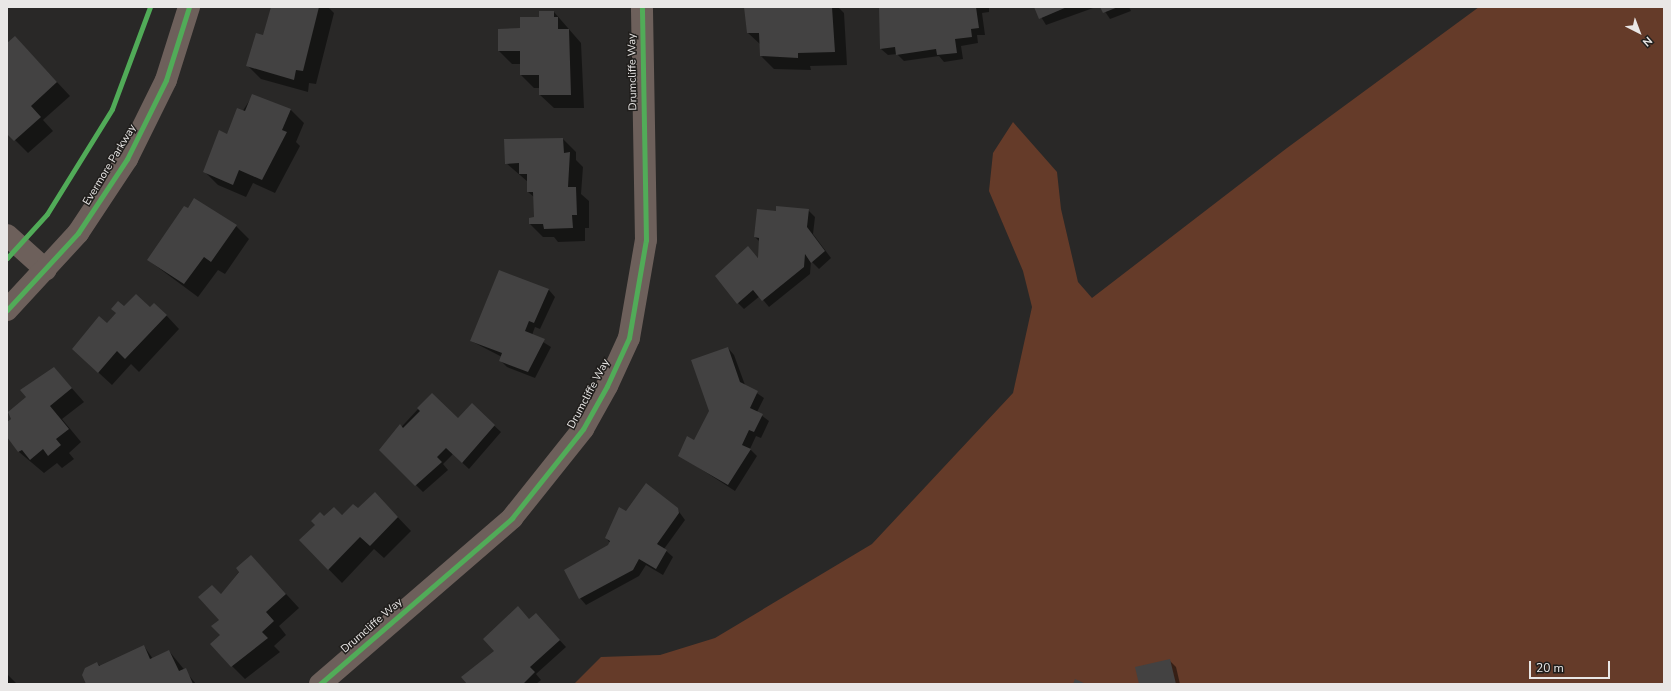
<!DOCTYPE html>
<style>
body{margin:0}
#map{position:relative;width:1671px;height:691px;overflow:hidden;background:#292827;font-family:"Nunito Sans",sans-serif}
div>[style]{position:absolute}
.forest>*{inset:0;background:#653b29}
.shadow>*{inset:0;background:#0007}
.building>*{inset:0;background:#434242}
.minor>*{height:22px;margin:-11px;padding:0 11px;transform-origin:11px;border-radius:11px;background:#6d605b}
.cycleway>*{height:5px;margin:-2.5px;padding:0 2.5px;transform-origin:2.5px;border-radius:2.5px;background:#51ab58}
span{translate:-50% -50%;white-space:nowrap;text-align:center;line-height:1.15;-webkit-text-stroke:3px #201e1c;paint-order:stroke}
.street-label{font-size:11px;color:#e9e7e6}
.frame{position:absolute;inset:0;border:8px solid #e9e7e6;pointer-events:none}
.north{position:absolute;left:1619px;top:12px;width:40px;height:40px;-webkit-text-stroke:3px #201e1c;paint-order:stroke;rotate:138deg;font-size:11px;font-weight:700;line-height:16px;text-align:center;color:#e9e7e6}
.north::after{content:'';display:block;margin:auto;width:14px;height:18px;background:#e9e7e6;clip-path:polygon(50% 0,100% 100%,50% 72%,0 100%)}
.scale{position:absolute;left:1529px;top:661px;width:81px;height:18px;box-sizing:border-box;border:2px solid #e9e7e6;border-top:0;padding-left:5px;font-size:12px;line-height:14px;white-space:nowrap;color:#e9e7e6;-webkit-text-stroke:3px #201e1c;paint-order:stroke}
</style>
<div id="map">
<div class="forest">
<div style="clip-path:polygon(1479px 7px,1664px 7px,1664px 684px,574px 684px,601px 657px,660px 655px,715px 638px,872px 544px,1013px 393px,1032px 307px,1023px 271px,989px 191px,993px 153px,1013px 122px,1057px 172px,1061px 209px,1078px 282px,1092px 298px,1287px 148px)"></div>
</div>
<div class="shadow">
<div style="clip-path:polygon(272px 7px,328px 7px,334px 13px,316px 84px,309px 83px,308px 92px,261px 79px,247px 65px,264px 36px)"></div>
<div style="clip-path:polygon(745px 7px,838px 7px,844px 13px,847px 65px,810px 66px,811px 70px,774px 69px,761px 56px,761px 45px,748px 33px)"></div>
<div style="clip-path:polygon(886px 7px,989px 7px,989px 12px,982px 13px,985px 35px,977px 35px,978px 43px,961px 46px,963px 59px,944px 62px,939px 56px,904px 61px,897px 54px,888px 55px,881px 49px)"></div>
<div style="clip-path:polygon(1035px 7px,1096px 7px,1046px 25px)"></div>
<div style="clip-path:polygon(1102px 7px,1129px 7px,1131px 11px,1110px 19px)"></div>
<div style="clip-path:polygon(554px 12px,581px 43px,584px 108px,554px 108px,540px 95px,540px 88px,534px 88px,521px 75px,521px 64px,512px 64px,499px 51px,499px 30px,521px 29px)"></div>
<div style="clip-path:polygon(15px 37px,70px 96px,43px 120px,53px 131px,28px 153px,7px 132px,7px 45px)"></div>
<div style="clip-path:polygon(253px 95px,291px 110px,304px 123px,296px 142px,300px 146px,275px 193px,253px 183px,246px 197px,218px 185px,204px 171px)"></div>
<div style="clip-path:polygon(563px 139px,576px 152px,576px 160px,583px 167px,581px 194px,589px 201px,589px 228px,585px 228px,585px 241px,558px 242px,554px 237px,543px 237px,530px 224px,535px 218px,534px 197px,528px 192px,528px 182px,506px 163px)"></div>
<div style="clip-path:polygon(808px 210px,815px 217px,813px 234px,831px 258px,819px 269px,811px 261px,810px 274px,769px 307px,760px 296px,744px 309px,738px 303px,748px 247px,759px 259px,760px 242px,755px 237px,777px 212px)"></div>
<div style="clip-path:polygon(236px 226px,249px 239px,225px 274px,218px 270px,198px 297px,148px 260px)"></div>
<div style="clip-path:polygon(500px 272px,549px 290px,555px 297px,540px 329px,535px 327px,532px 335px,551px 347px,535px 378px,507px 367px,500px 360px,502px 357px,471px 341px)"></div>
<div style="clip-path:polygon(124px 308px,150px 309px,166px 315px,179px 329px,139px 372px,131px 364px,112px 385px,87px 362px,107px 324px)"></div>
<div style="clip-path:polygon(728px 348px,734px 355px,745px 385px,764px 398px,757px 412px,769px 421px,761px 438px,756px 436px,750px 449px,757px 456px,735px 491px,679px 455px,695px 441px,710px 411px)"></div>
<div style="clip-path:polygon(54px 368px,84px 402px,62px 419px,81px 442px,69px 453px,74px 459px,62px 468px,57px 463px,44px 473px,19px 452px,7px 435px,7px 424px)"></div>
<div style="clip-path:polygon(432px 394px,458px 419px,472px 405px,501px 432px,469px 469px,453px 454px,443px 464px,448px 470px,423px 492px,380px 450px)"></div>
<div style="clip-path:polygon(388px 507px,411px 531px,384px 558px,374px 549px,342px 583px,300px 540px,324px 518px)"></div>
<div style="clip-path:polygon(677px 509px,685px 520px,664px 549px,673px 557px,663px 575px,646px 565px,639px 576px,586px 605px,580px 598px,610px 543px,606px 538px,626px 513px)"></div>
<div style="clip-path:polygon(251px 556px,299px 608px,279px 626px,286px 635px,274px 646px,280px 652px,245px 679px,232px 666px,221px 635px,220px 620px,221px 595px)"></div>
<div style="clip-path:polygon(542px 621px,566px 647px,536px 674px,541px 680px,536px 684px,468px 684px,496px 651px)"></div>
<div style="clip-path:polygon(144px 646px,153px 659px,169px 651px,196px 684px,87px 684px,97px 663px,101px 667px)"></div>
<div style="clip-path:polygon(1170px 661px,1176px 667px,1180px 684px,1140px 684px)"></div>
<div style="clip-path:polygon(7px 674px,17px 684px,7px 684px)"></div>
</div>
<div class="building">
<div style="clip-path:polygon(271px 7px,319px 7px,303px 71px,296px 70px,294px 80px,246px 66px,256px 33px,263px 35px)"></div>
<div style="clip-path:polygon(744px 7px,832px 7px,835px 52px,798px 53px,798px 58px,760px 56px,759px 33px,747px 33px)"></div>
<div style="clip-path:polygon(879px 7px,976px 7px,979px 28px,971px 29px,972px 37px,955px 39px,957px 53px,937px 55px,936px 49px,896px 55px,895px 47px,880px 49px)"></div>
<div style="clip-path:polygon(1034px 7px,1067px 7px,1039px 19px)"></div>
<div style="clip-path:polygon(1100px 7px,1118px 7px,1103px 13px)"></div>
<div style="clip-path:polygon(539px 11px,554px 11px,554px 17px,558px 17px,558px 29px,569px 29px,571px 95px,539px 95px,539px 75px,520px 75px,520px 51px,498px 51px,498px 29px,520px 28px,520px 17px,539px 17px)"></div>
<div style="clip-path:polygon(15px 36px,57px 82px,31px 106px,41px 117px,14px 141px,7px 134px,7px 43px)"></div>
<div style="clip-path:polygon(252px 94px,291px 109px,282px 130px,287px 132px,262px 180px,239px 170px,233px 185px,203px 172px,219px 130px,227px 134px,237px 108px,245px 111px)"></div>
<div style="clip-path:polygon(563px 138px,564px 153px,570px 152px,568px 187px,576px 187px,577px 215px,572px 215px,573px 228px,544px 229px,543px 224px,529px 224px,529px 218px,534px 217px,533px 192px,527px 192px,527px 174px,519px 174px,519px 163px,505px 164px,504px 139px)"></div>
<div style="clip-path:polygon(194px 198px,237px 225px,211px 262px,204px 257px,184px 284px,147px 260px,184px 206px,188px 208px)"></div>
<div style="clip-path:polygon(776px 206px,809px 209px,807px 227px,825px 251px,811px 263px,805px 254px,804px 267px,762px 301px,753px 290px,737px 304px,715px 276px,748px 246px,758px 258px,759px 238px,754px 237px,757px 209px,776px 211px)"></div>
<div style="clip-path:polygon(499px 270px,549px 289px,534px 323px,529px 321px,525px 331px,545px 339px,528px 372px,499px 361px,502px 353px,470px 341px)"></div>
<div style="clip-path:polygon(136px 294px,150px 307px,154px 303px,167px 315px,125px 359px,117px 351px,98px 373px,72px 349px,99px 316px,107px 323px,116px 313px,111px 309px,118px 301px,124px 306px)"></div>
<div style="clip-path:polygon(728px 347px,740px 382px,758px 391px,750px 408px,763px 414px,754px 432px,749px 430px,742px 445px,751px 449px,728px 485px,678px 456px,687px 436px,694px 440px,709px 411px,691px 360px)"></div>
<div style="clip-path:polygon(54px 367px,72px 388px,50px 406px,69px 429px,56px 439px,61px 445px,48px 456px,43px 449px,30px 460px,22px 450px,18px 452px,7px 437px,7px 422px,11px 419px,8px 412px,26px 397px,20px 390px)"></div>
<div style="clip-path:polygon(432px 393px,458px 418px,472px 403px,495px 425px,462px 463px,446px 448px,437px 457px,442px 462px,415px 486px,379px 450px,400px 424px,403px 428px,420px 411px,417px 408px)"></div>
<div style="clip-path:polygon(646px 483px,678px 508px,679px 513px,657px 544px,667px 550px,656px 569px,639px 559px,633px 570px,579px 599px,564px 570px,608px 545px,610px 541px,605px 538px,619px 507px,626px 511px)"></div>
<div style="clip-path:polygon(375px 492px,398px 517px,370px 546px,360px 537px,328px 570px,299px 540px,315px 525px,311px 521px,320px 512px,324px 516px,334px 507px,342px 515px,353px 504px,358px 508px)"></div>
<div style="clip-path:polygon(251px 555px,286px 594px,266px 612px,274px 621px,262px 632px,268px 638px,231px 667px,210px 644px,220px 635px,211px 626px,219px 620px,198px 597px,212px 585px,221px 594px,239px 572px,236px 568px)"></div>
<div style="clip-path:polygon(518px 606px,529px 619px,536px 613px,560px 640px,530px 667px,535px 672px,523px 684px,467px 684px,461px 677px,494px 651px,483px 639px)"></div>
<div style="clip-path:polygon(144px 645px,150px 659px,169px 650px,179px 671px,186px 668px,193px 684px,86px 684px,82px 675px,85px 668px,97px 662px,99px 666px)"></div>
<div style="clip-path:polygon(1170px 659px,1176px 684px,1139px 684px,1135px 667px)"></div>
<div style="clip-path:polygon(1075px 679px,1086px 684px,1073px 684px)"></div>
</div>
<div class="minor">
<div style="left:7px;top:235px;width:52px;rotate:41.9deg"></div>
<div style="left:7px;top:310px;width:105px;rotate:-47.3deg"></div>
<div style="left:78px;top:233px;width:89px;rotate:-56.5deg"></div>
<div style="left:127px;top:159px;width:88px;rotate:-63.7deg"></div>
<div style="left:166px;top:80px;width:77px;rotate:-72.5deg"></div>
<div style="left:320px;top:684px;width:254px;rotate:-40.8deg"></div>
<div style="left:512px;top:518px;width:114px;rotate:-51.4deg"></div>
<div style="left:583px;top:429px;width:49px;rotate:-60.8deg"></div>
<div style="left:607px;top:386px;width:53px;rotate:-65.4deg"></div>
<div style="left:629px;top:338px;width:99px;rotate:-80.2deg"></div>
<div style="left:646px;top:240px;width:233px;rotate:-91deg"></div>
</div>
<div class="cycleway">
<div style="left:7px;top:258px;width:59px;rotate:-47.7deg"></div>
<div style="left:47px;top:214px;width:123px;rotate:-58.2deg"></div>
<div style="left:112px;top:109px;width:109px;rotate:-69.6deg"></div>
<div style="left:7px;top:310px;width:105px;rotate:-47.3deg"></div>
<div style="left:78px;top:233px;width:89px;rotate:-56.5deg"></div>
<div style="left:127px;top:159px;width:88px;rotate:-63.7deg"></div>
<div style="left:166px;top:80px;width:77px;rotate:-72.5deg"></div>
<div style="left:320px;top:684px;width:254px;rotate:-40.8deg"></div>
<div style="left:512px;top:518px;width:114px;rotate:-51.4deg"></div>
<div style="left:583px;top:429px;width:49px;rotate:-60.8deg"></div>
<div style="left:607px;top:386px;width:53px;rotate:-65.4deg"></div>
<div style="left:629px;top:338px;width:99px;rotate:-80.2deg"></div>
<div style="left:646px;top:240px;width:233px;rotate:-91deg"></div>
</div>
<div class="street-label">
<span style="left:633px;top:72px;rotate:-91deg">Drumcliffe Way</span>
<span style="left:110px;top:165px;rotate:-59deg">Evermore Parkway</span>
<span style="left:589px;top:394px;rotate:-62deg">Drumcliffe Way</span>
<span style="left:372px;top:626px;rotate:-41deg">Drumcliffe Way</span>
</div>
<div class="frame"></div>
<div class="north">N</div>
<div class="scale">20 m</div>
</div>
